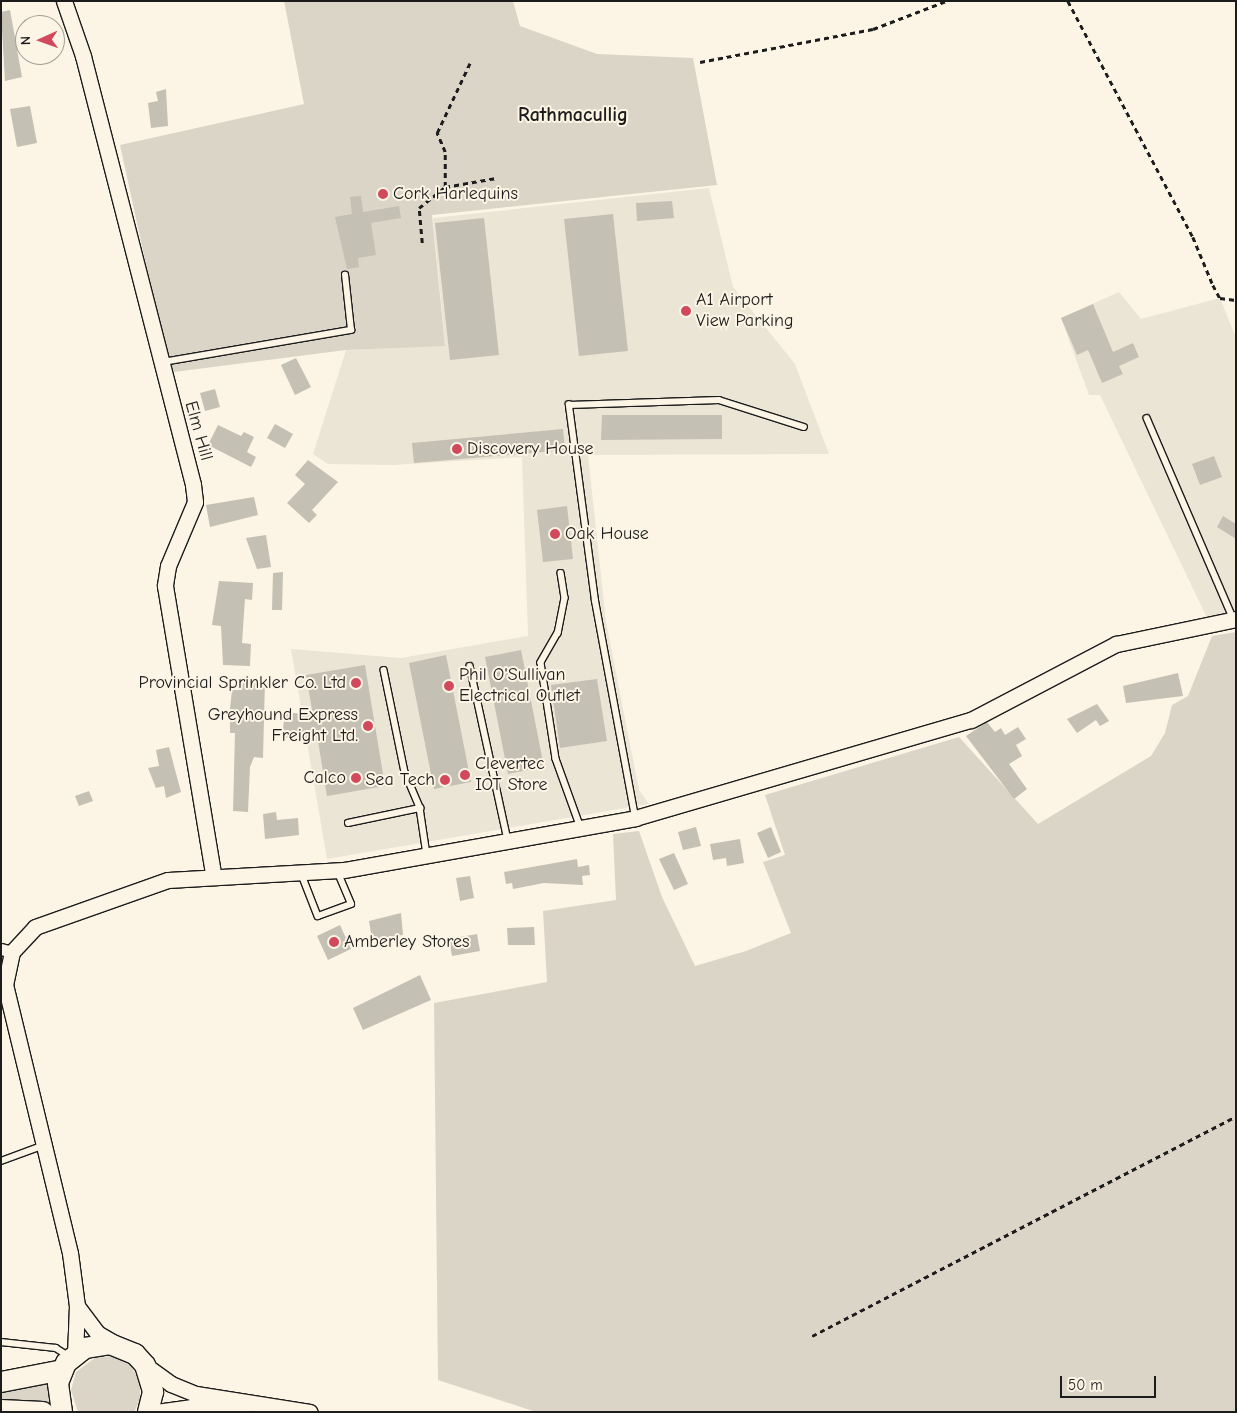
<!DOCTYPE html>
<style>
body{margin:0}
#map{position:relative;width:1237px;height:1413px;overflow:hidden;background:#fcf5e5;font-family:"Comic Neue",sans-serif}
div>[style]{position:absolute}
.built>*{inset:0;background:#ebe5d6}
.green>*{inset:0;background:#dbd5c8}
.building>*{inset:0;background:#c4c0b3}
.path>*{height:2.5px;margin-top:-1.25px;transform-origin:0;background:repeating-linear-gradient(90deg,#1c1c1c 0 5px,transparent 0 9px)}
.roads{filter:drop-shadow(1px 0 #1c1c1c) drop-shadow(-1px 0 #1c1c1c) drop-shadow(0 1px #1c1c1c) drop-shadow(0 -1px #1c1c1c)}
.lane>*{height:5.5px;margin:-2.75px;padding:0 2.75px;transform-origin:2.75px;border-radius:2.75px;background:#fcf5e5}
.street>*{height:11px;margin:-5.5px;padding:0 5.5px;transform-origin:5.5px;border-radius:5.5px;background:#fcf5e5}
.secondary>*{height:15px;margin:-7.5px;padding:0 7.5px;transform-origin:7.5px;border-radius:7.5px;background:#fcf5e5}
.highway>*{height:20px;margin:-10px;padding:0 10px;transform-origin:10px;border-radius:10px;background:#fcf5e5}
.dots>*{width:14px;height:14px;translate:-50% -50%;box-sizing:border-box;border:2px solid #fcf5e5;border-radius:50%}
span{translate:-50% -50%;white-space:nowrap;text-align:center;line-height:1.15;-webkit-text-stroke:4px #fcf5e5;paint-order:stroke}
.poi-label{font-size:18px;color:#1c1c1c}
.left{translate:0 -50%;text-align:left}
.right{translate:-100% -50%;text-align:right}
.street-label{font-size:18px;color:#1c1c1c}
.quarter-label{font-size:20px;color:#1c1c1c;font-weight:700}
.frame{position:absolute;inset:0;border:2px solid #1c1c1c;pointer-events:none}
.north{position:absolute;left:15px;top:15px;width:50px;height:50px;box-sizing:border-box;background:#fcf5e5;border:1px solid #a29e95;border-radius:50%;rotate:268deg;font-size:14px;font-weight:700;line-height:20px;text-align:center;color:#1c1c1c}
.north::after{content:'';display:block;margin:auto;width:18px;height:22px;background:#d1495b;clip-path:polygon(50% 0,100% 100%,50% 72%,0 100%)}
.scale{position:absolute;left:1060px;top:1376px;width:96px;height:22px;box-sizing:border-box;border:2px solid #1c1c1c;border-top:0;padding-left:6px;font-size:15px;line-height:18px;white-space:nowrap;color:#1c1c1c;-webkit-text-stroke:4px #fcf5e5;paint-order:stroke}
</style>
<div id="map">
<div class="built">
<div style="clip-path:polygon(709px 188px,733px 287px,795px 364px,829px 454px,588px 455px,606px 622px,639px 790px,649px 804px,327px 859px,291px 649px,401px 658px,528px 636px,522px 457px,393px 465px,328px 464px,313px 454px,346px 350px,445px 345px,433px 218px)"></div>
<div style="clip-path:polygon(1119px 292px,1141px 319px,1220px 298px,1236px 338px,1236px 619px,1210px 624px,1100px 395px,1089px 395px,1061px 318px)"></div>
</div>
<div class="green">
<div style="clip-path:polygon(284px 1px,513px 1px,520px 26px,597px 54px,693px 58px,717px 185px,432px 215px,445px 346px,346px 350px,174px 372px,164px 347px,120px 145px,304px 104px)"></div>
<div style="clip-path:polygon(1236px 632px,1236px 1412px,536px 1412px,438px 1380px,434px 1003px,547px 982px,543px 911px,616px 900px,613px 834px,639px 831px,662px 897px,695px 966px,746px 951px,791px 933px,763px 862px,785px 855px,765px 795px,959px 737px,1038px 824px,1151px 756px,1165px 733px,1172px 705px,1188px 696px,1212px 636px)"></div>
<div style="clip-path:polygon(114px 1356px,130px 1365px,140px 1381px,140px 1400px,134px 1412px,78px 1412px,71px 1390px,76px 1372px,96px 1357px)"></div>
<div style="clip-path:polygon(49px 1384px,51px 1409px,1px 1404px,1px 1390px)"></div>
</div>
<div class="building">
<div style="clip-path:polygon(10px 10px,22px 77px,5px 81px,1px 12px)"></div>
<div style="clip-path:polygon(166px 89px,168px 126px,151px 128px,148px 103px,158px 101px,156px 92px)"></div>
<div style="clip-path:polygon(30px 106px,37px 143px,17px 147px,10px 109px)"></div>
<div style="clip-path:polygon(361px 196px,363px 212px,399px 206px,401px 218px,371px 223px,376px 255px,358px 258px,359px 267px,347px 269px,335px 217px,352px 214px,350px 197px)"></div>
<div style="clip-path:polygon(672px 201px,674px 218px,637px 221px,636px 203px)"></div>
<div style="clip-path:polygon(613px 214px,628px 351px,579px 356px,564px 219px)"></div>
<div style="clip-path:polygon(484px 218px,499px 355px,450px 360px,435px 223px)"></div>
<div style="clip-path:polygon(1093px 304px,1113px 352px,1133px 343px,1139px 357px,1119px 366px,1123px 374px,1102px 383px,1088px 350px,1077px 355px,1061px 318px)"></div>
<div style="clip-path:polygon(296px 358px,311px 387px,295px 395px,281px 365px)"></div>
<div style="clip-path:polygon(215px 389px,220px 407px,205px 411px,200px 393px)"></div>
<div style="clip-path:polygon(602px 415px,722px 415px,722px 439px,601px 440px)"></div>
<div style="clip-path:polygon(275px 424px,293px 434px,285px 448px,267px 438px)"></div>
<div style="clip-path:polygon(218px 425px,241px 436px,244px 432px,254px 437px,247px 452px,256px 457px,251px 467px,208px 445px)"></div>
<div style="clip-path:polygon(563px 429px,565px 450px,414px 463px,412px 443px)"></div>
<div style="clip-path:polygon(1214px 456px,1222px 477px,1200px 485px,1192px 464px)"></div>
<div style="clip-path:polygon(308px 460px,338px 482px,312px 510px,317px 515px,309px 523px,287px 503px,305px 484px,295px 475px)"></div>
<div style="clip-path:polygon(254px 497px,258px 515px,210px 527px,206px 505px)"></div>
<div style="clip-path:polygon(567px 506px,573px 559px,543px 562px,537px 510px)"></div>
<div style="clip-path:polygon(1223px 516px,1236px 524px,1236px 539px,1217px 527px)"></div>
<div style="clip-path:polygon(266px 535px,271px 567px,257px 569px,246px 538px)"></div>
<div style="clip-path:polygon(283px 572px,282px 610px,272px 610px,273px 573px)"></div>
<div style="clip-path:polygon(219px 581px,253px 583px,252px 600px,245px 599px,242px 643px,251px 644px,250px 666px,223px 665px,221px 626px,212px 625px)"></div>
<div style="clip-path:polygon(521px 650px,544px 767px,508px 774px,485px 657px)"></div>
<div style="clip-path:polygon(446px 655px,471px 782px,434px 789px,409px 663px)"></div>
<div style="clip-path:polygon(365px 665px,385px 786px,327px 796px,318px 741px,282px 737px,285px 712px,313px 715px,306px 675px)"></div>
<div style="clip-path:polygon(1178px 673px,1183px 696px,1126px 703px,1123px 686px)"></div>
<div style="clip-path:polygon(597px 679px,607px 741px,560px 748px,551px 685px)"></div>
<div style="clip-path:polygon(243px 680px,265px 681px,263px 758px,254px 757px,250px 767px,248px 812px,233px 811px,235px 733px,230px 733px,230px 709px,232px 690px,242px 690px)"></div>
<div style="clip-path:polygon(1097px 704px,1109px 721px,1100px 726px,1096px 720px,1077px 733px,1067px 719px)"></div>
<div style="clip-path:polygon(987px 722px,995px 732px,1001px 728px,1005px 735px,1018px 727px,1026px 739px,1016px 745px,1022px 756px,1009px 764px,1027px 789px,1014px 799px,966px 736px)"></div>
<div style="clip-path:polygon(169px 747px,181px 792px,166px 798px,164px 786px,156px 788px,148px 768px,159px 766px,156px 750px)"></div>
<div style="clip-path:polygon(89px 791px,93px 801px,79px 806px,75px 796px)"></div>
<div style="clip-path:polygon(276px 812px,277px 820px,298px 818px,299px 835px,265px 839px,263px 814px)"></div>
<div style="clip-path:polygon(696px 827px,701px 846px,683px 850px,678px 832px)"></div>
<div style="clip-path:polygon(771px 827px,781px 852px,768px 858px,757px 833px)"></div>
<div style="clip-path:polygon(740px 839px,744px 863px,727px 866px,726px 858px,713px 860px,710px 844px)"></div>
<div style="clip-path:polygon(674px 853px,688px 884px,674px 890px,659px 859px)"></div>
<div style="clip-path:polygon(577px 859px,578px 867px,589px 865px,590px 875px,582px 876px,583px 885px,544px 883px,513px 889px,512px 883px,506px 884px,504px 872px)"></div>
<div style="clip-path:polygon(470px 876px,474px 898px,460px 901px,456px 878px)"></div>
<div style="clip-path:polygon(401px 913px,403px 935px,372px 939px,369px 921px)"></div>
<div style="clip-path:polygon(340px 925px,351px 949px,328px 960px,317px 936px)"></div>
<div style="clip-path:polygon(534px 927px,535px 945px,508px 945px,507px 928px)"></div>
<div style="clip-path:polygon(477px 934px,480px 951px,452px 956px,449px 939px)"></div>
<div style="clip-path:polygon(420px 975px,431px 1000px,363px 1030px,353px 1008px)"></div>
</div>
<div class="path">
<div style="left:1068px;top:1px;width:267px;rotate:62.1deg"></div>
<div style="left:1193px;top:237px;width:52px;rotate:67.4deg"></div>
<div style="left:1213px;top:285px;width:15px;rotate:62deg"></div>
<div style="left:1220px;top:298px;width:16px;rotate:7deg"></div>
<div style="left:700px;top:62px;width:176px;rotate:-10.8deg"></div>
<div style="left:873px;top:29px;width:78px;rotate:-21deg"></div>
<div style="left:445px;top:187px;width:35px;rotate:-90deg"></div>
<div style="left:445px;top:152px;width:21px;rotate:-113deg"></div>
<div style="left:437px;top:133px;width:77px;rotate:-64.8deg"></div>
<div style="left:422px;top:243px;width:35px;rotate:-95deg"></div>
<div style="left:419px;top:208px;width:33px;rotate:-39deg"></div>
<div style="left:445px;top:187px;width:52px;rotate:-10deg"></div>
<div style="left:812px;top:1336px;width:478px;rotate:-27.4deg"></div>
</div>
<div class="roads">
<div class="lane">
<div style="left:163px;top:362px;width:191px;rotate:-9.7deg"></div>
<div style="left:351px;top:330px;width:55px;rotate:-96.2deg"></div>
<div style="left:1147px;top:418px;width:218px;rotate:66.7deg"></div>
<div style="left:561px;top:573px;width:25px;rotate:81deg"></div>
<div style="left:565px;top:598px;width:36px;rotate:101deg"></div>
<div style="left:558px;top:633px;width:34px;rotate:120deg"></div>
<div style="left:541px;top:663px;width:97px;rotate:81.1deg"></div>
<div style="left:556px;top:759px;width:73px;rotate:70.1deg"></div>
<div style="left:470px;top:666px;width:178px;rotate:77.7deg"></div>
<div style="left:384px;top:670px;width:104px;rotate:78.4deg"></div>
<div style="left:405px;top:772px;width:39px;rotate:67deg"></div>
<div style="left:635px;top:817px;width:220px;rotate:-100.5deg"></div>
<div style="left:595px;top:601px;width:198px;rotate:-97.6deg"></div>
<div style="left:569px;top:405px;width:150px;rotate:-1.9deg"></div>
<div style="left:719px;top:400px;width:89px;rotate:17.6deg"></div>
<div style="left:348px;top:823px;width:74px;rotate:-11.8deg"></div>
<div style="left:420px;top:808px;width:48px;rotate:81.5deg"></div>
<div style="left:302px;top:875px;width:44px;rotate:68.7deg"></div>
<div style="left:318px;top:916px;width:35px;rotate:-20deg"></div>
<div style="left:351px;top:904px;width:36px;rotate:-113deg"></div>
<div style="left:1px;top:1161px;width:44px;rotate:-20.1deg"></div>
<div style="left:1px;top:1342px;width:55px;rotate:6.2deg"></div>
<div style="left:56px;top:1348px;width:15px;rotate:32deg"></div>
</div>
<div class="street">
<div style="left:1px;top:949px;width:11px;rotate:15deg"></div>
</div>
<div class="secondary">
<div style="left:64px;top:1px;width:58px;rotate:70.9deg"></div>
<div style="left:83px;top:56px;width:443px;rotate:75.6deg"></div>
<div style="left:193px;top:485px;width:17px;rotate:83deg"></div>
<div style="left:195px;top:502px;width:69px;rotate:112.9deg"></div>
<div style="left:168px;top:566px;width:20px;rotate:99deg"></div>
<div style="left:165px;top:586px;width:292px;rotate:80.5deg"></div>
<div style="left:77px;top:1306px;width:34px;rotate:53deg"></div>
<div style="left:97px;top:1333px;width:24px;rotate:30deg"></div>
<div style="left:75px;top:1355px;width:49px;rotate:-87.7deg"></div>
<div style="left:77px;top:1306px;width:53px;rotate:-97.5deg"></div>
<div style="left:70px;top:1253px;width:276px;rotate:-103.6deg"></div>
<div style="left:5px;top:985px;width:34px;rotate:-78deg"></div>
<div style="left:12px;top:952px;width:34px;rotate:-47deg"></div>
<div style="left:35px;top:927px;width:141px;rotate:-19.5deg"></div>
<div style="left:168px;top:880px;width:176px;rotate:-3.3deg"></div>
<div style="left:344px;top:870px;width:296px;rotate:-10.1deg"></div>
<div style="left:635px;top:818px;width:350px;rotate:-16.3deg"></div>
<div style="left:971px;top:720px;width:164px;rotate:-27.7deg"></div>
<div style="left:1116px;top:644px;width:123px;rotate:-11.8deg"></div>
<div style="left:145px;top:1365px;width:32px;rotate:36deg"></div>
<div style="left:171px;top:1384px;width:27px;rotate:22deg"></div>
<div style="left:196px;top:1394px;width:115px;rotate:9deg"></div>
<div style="left:156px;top:1412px;width:35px;rotate:-8deg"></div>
<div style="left:191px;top:1407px;width:53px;rotate:5.4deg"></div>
</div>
<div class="highway">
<div style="left:1px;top:1382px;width:63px;rotate:-11deg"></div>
<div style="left:1px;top:1410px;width:42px;rotate:2.7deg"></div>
<div style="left:62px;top:1412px;width:29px;rotate:-98deg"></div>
<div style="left:58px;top:1383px;width:22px;rotate:-68deg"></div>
<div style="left:66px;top:1363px;width:24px;rotate:-38deg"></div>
<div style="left:85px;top:1348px;width:25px;rotate:-9deg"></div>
<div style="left:110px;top:1344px;width:27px;rotate:22deg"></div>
<div style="left:135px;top:1354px;width:15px;rotate:48deg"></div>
<div style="left:145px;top:1365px;width:28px;rotate:73deg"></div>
<div style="left:153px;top:1392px;width:21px;rotate:104deg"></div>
</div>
</div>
<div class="dots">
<div style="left:383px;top:194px;background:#d1495b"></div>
<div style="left:686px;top:311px;background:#d1495b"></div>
<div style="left:457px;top:449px;background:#d1495b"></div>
<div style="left:555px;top:534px;background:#d1495b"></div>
<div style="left:356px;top:683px;background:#d1495b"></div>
<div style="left:449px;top:686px;background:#d1495b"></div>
<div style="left:368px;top:726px;background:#d1495b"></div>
<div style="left:465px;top:775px;background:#d1495b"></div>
<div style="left:356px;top:778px;background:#d1495b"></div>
<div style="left:445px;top:780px;background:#d1495b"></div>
<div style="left:334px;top:942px;background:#d1495b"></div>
</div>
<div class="poi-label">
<span class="left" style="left:393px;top:194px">Cork Harlequins</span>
<span class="left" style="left:696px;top:311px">A1 Airport<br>View Parking</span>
<span class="left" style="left:467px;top:449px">Discovery House</span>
<span class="left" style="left:565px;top:534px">Oak House</span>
<span class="left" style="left:459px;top:686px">Phil O'Sullivan<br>Electrical Outlet</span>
<span class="right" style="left:346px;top:683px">Provincial Sprinkler Co. Ltd</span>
<span class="right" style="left:358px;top:726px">Greyhound Express<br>Freight Ltd.</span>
<span class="left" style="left:475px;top:775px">Clevertec<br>IOT Store</span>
<span class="right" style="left:346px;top:778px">Calco</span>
<span class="right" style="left:435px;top:780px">Sea Tech</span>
<span class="left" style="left:344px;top:942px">Amberley Stores</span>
</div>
<div class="street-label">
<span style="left:198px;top:431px;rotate:74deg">Elm Hill</span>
</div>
<div class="quarter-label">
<span style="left:573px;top:114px">Rathmacullig</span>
</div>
<div class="frame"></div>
<div class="north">N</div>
<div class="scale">50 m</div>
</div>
